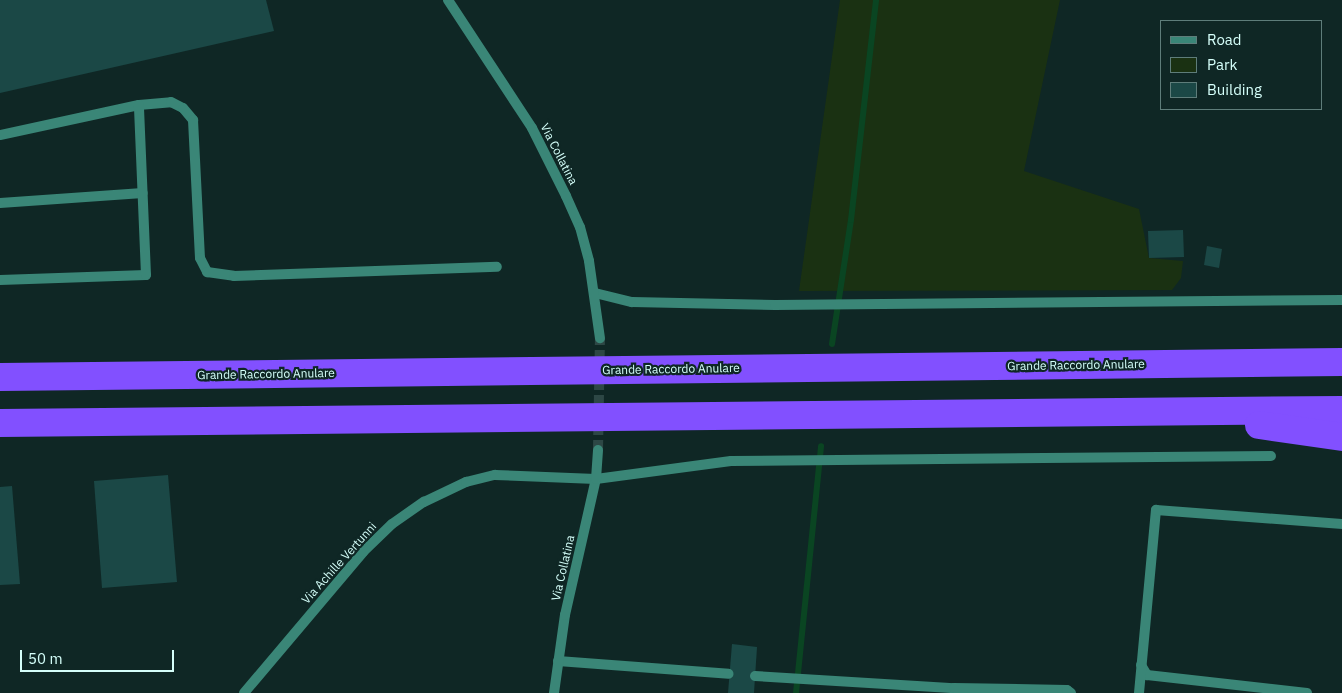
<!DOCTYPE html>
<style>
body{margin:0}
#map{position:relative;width:1342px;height:693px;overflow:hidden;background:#0f2725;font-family:"IBM Plex Sans",sans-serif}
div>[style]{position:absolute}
.green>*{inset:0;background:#1a3112}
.stream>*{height:6px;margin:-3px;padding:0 3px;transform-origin:3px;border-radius:3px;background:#0a4522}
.building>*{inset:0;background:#1b4846}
.tertiary-tunnel>*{height:10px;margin-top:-5px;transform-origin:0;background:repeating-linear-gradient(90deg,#2d4745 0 10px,transparent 0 15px)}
.service>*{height:10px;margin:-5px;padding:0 5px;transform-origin:5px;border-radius:5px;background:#3a8677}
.tertiary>*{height:10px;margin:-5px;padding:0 5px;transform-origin:5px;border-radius:5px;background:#3a8677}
.motorway>*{height:28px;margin:-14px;padding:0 14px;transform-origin:14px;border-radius:14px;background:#8250ff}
span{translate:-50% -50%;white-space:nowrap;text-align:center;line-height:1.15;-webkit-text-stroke:4.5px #0f2725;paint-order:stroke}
.street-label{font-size:12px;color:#d5fffa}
.legend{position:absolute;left:1160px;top:20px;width:162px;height:90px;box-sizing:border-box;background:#0f2725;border:1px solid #5e7d7a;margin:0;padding:6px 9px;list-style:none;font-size:15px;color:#d5fffa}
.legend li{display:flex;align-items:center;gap:10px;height:25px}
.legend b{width:25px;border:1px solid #5e7d7a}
.scale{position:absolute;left:20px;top:650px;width:154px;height:22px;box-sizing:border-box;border:2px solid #d5fffa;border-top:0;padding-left:6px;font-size:15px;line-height:18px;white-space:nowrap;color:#d5fffa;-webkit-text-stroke:4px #0f2725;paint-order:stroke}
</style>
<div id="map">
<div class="green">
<div style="clip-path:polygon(840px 0,1060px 0,1024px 171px,1139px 209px,1149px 258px,1183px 261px,1181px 278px,1172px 290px,799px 291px)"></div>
</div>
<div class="stream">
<div style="left:832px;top:344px;width:125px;rotate:-81.3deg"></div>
<div style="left:851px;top:220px;width:221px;rotate:-83.5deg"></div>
<div style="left:796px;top:693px;width:248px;rotate:-84.2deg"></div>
</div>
<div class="building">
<div style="clip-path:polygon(0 0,266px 0,274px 31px,0 93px)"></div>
<div style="clip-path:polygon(1183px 230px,1184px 257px,1149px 258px,1148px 231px)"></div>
<div style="clip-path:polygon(1207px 246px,1222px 249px,1219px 268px,1204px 265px)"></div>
<div style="clip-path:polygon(168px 475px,177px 582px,102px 588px,94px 481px)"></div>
<div style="clip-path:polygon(12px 486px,20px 584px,0 585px,0 487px)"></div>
<div style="clip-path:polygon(732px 644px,757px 647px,754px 693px,728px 693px)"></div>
</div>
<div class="tertiary-tunnel">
<div style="left:598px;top:450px;width:112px;rotate:-89deg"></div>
</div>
<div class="service">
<div style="left:0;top:135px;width:142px;rotate:-12.2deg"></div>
<div style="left:139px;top:105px;width:32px;rotate:-5deg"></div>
<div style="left:171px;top:102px;width:13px;rotate:27deg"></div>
<div style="left:183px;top:108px;width:16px;rotate:50deg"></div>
<div style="left:193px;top:120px;width:138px;rotate:87.1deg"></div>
<div style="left:200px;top:258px;width:16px;rotate:63deg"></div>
<div style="left:207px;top:272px;width:27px;rotate:8deg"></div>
<div style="left:234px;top:276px;width:263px;rotate:-2deg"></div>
<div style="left:0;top:203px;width:143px;rotate:-4deg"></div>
<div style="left:0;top:280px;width:146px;rotate:-2deg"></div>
<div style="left:146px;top:275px;width:170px;rotate:-92.4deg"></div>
<div style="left:595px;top:293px;width:38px;rotate:14deg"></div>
<div style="left:632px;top:302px;width:143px;rotate:1.2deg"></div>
<div style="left:775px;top:305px;width:567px;rotate:-0.51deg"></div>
<div style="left:596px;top:479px;width:136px;rotate:-7.6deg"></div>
<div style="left:731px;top:461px;width:540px;rotate:-0.53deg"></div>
<div style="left:558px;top:661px;width:171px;rotate:4.3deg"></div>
<div style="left:1141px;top:665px;width:12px;rotate:59deg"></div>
<div style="left:1147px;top:675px;width:161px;rotate:6.4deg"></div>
<div style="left:755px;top:676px;width:199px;rotate:3.5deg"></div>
<div style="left:954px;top:688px;width:113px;rotate:1deg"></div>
<div style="left:1067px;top:690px;width:5px;rotate:37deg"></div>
<div style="left:1139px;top:693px;width:184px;rotate:-84.7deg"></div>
<div style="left:1156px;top:510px;width:187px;rotate:4.3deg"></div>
</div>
<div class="tertiary">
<div style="left:448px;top:0;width:153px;rotate:56.7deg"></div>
<div style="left:532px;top:128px;width:76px;rotate:63.4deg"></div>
<div style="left:566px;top:196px;width:34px;rotate:66deg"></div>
<div style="left:580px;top:227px;width:35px;rotate:75deg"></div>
<div style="left:589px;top:261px;width:78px;rotate:81.9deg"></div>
<div style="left:244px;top:693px;width:185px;rotate:-49.8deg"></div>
<div style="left:363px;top:552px;width:40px;rotate:-44deg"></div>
<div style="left:392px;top:524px;width:39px;rotate:-35deg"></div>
<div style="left:424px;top:502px;width:47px;rotate:-25.5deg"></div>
<div style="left:466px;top:482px;width:30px;rotate:-14deg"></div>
<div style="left:495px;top:475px;width:101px;rotate:2.3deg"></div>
<div style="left:554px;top:693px;width:79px;rotate:-82deg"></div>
<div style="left:565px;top:615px;width:139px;rotate:-77.2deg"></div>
<div style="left:596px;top:479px;width:29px;rotate:-86deg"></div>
</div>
<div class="motorway">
<div style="left:0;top:377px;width:1342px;rotate:-0.64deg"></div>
<div style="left:0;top:423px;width:1342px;rotate:-0.56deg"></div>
<div style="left:1259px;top:425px;width:84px;rotate:8.2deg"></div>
</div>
<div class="street-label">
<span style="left:559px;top:154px;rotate:63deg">Via Collatina</span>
<span style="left:1076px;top:365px;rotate:-1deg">Grande Raccordo Anulare</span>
<span style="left:671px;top:369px;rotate:-1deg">Grande Raccordo Anulare</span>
<span style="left:266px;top:374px;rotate:-1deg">Grande Raccordo Anulare</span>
<span style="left:339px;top:563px;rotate:-48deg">Via Achille Vertunni</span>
<span style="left:563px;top:568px;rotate:-77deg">Via Collatina</span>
</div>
<ul class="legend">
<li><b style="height:6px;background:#3a8677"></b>Road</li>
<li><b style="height:14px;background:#1a3112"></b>Park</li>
<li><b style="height:14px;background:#1b4846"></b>Building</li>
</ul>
<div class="scale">50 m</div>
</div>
